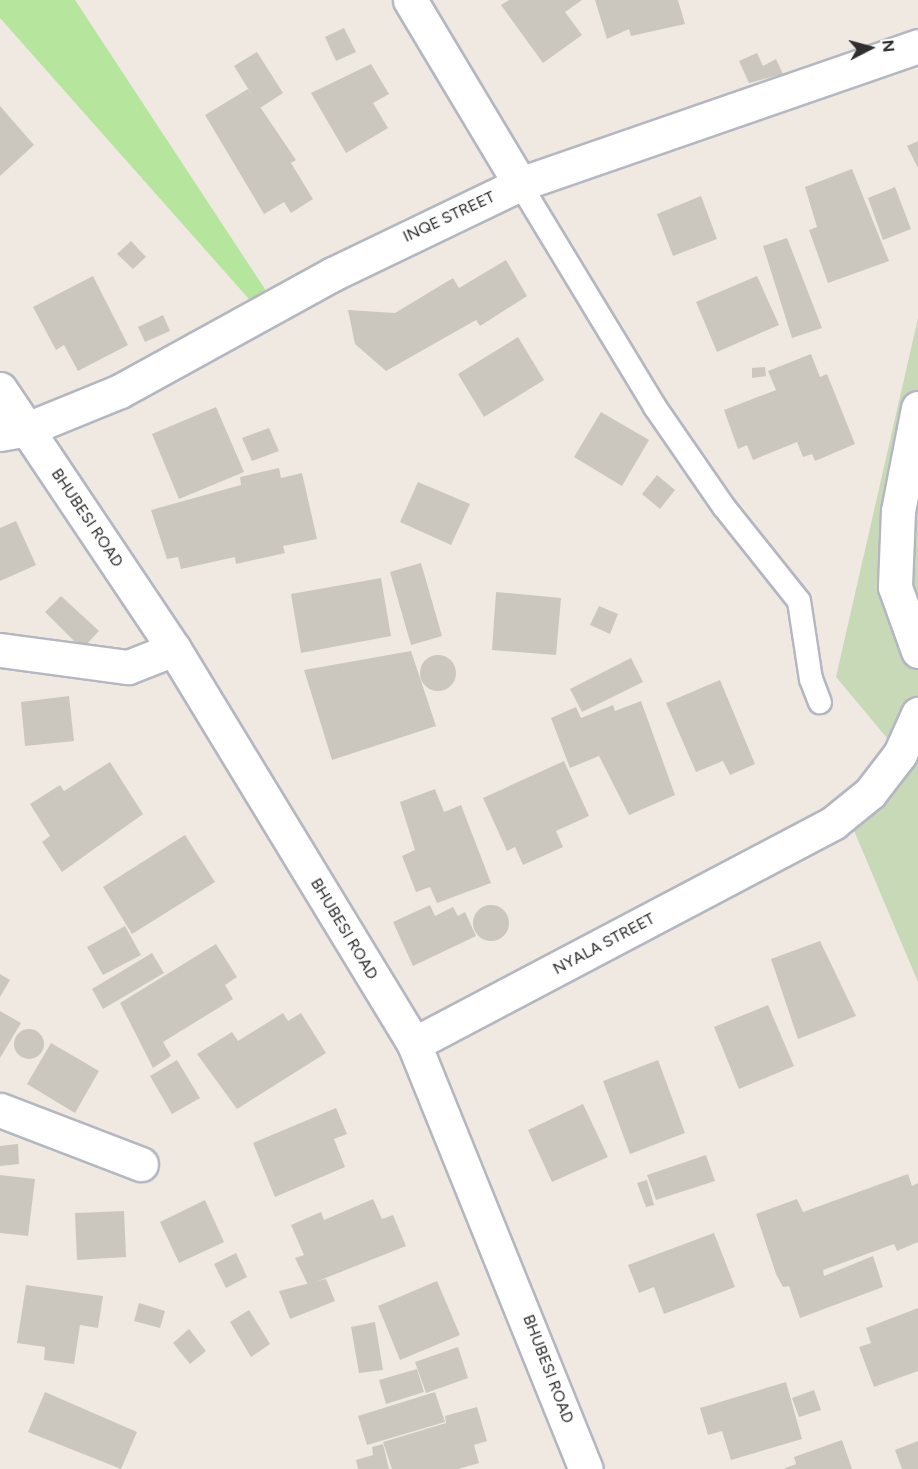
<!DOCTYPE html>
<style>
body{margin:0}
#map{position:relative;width:918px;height:1469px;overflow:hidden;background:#efe9e1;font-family:Figtree,sans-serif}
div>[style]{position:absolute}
.green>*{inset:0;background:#b6e59e}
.cemetery>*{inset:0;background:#c8d9b8}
.building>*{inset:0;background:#cbc7bf}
.round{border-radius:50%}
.roads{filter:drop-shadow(2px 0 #b4b7c1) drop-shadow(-2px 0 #b4b7c1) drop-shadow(0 2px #b4b7c1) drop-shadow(0 -2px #b4b7c1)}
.service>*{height:22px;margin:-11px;padding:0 11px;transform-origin:11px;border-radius:11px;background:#fff}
.minor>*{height:33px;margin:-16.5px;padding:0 16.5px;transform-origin:16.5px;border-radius:16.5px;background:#fff}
span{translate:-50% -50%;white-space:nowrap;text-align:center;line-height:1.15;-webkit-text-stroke:6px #fff;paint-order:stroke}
.street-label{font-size:16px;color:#2e2e2e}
.north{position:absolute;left:840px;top:18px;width:60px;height:60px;-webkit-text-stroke:4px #fff;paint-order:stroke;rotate:84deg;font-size:16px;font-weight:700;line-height:24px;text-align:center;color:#2e2e2e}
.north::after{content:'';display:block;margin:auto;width:21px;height:27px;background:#2e2e2e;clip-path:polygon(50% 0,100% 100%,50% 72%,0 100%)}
</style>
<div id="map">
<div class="green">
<div style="clip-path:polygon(0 0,75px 0,278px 309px,264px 316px,0 18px)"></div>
</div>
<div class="cemetery">
<div style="clip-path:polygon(918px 318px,918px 982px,844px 807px,897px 750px,836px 677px)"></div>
</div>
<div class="building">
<div style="clip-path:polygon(509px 0,582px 0,565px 12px,582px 35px,543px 63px,501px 5px)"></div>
<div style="clip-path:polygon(595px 0,678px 0,685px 24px,631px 36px,629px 29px,607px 39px)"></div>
<div style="clip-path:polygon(344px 28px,356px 52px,336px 61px,325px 37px)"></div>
<div style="clip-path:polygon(257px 52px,283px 93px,260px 108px,234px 66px)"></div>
<div style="clip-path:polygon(757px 53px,763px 66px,776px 59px,783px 74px,749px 83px,739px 61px)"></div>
<div style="clip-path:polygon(371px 64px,389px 94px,373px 103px,388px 128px,346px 153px,311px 93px)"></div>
<div style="clip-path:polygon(248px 89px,296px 160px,291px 163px,313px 199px,291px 213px,284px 202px,264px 214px,205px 115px)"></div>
<div style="clip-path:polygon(0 106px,34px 145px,0 176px)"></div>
<div style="clip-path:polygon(918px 141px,918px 168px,907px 146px)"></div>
<div style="clip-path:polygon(852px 169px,889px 261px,828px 283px,809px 230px,817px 227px,805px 187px)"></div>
<div style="clip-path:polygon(895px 187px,911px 229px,883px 240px,868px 198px)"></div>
<div style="clip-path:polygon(701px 196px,717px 239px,673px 256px,657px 214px)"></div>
<div style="clip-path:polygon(787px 238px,822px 328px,792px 338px,763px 246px)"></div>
<div style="clip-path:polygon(131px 241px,146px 257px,133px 269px,117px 254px)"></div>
<div style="clip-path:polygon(506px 260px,527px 296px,480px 326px,476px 320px,386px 371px,355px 344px,348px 310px,395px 313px,453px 278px,459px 288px)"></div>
<div style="clip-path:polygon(93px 276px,128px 345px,78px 371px,64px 345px,56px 350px,33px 307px)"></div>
<div style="clip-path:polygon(757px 276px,779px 325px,717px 352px,696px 302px)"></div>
<div style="clip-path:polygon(163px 315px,170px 331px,145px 342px,138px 327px)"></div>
<div style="clip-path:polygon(518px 337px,544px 380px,484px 417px,458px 374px)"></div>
<div style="clip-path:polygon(811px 354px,820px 377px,827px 374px,855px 444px,815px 461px,812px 454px,803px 457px,797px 442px,753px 460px,747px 445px,738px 449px,724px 410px,776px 390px,768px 371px)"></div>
<div style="clip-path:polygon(765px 367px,766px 376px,752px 378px,752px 368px)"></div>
<div style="clip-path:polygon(216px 407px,244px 472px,179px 499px,152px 434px)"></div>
<div style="clip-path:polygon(601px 412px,649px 440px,622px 486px,574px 457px)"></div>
<div style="clip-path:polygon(269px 428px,279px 451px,252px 461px,242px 438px)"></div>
<div style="clip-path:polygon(279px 468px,281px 478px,302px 473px,317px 539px,283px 546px,285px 553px,236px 564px,235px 557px,181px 569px,178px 557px,167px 559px,151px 510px,241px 485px,240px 477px)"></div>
<div style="clip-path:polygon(657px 475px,675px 490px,660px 509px,642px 494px)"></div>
<div style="clip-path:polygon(418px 482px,470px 504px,451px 545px,400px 522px)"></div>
<div style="clip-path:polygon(16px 521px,36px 565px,0 581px,0 528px)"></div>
<div style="clip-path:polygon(421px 563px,442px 636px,411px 645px,390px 572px)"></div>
<div style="clip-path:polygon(381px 578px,391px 636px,301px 653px,291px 594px)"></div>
<div style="clip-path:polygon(496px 592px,561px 598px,556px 655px,492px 650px)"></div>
<div style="clip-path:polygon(61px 596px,99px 631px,82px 649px,45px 612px)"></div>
<div style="clip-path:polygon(599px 606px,618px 614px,610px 634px,590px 625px)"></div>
<div style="clip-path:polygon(411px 651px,436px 726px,332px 760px,304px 670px)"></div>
<div class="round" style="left:420px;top:655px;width:36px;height:36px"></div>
<div style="clip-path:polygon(631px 658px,643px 682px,582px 712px,570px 689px)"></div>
<div style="clip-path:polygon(720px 680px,755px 764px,730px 775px,723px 761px,696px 772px,666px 703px)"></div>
<div style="clip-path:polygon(69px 696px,74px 741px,25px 746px,21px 702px)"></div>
<div style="clip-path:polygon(641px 701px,675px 795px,629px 815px,599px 756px,570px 768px,551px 718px,576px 707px,581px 718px,613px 705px,615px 711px)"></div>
<div style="clip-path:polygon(564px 761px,589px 816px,556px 831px,563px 847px,523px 865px,515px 847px,507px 851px,483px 798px)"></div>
<div style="clip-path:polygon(110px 762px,143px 814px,62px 872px,42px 842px,50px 836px,30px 804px,60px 785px,64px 791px)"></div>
<div style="clip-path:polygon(435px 789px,444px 812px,461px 805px,491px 883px,437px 903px,430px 887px,416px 892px,402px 856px,415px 850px,400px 802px)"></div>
<div style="clip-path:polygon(185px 835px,215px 882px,132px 934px,103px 887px)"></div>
<div class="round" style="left:473px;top:905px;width:36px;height:36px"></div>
<div style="clip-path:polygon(430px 905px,435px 916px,453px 907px,458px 916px,465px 912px,476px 936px,413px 966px,393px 922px)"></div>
<div style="clip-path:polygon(125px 926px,141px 955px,103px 975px,87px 947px)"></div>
<div style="clip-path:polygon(820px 941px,856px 1016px,798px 1039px,771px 959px)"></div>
<div style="clip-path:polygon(216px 944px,237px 977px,225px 985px,233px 999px,163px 1042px,171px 1056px,153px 1068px,120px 1003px)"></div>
<div style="clip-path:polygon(152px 953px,164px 973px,103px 1009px,92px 989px)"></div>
<div style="clip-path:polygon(0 974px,10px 980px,0 997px)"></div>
<div style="clip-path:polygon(768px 1005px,794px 1066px,739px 1089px,714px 1027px)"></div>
<div style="clip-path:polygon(0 1011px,21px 1023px,0 1058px)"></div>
<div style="clip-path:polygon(283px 1013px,288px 1021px,301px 1013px,326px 1053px,237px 1109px,197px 1054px,232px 1032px,238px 1041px)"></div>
<div class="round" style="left:14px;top:1029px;width:30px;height:30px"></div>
<div style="clip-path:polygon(51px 1043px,99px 1071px,75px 1113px,27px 1084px)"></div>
<div style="clip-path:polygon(177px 1060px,200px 1098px,172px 1114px,150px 1076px)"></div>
<div style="clip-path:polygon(658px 1060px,685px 1133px,630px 1154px,603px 1081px)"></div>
<div style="clip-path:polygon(583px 1104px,608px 1157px,552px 1182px,528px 1130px)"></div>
<div style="clip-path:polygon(336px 1108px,347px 1134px,334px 1139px,345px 1167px,275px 1197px,253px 1143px)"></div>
<div style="clip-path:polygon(18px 1144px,19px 1164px,0 1166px,0 1146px)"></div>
<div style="clip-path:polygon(706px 1155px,715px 1181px,656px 1200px,647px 1175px)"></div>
<div style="clip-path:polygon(908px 1174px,912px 1186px,918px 1183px,918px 1242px,897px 1251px,894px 1244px,823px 1270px,824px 1276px,873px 1256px,883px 1287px,800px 1318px,789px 1286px,783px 1287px,776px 1274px,756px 1214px,797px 1199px,803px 1212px)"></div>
<div style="clip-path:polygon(0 1175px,35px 1179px,28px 1236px,0 1233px)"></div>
<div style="clip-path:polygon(647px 1180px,654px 1205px,646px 1207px,637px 1183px)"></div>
<div style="clip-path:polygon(373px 1199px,382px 1219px,393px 1215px,406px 1246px,308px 1285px,295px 1258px,304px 1255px,291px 1225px,321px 1212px,324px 1220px)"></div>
<div style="clip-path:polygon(205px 1200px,224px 1242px,179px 1263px,160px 1222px)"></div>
<div style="clip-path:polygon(124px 1211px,126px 1257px,77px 1260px,75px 1213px)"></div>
<div style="clip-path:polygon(714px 1233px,735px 1287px,664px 1314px,654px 1287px,639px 1293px,628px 1265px)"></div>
<div style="clip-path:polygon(236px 1253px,247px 1277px,226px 1288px,214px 1264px)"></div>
<div style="clip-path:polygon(326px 1279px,335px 1301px,290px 1319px,279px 1291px)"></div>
<div style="clip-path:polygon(437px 1281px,460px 1335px,400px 1360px,378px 1306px)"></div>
<div style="clip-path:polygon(26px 1285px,103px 1296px,98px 1328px,80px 1325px,74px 1364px,44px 1360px,45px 1347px,17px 1343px)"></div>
<div style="clip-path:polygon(139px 1303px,165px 1311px,160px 1328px,134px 1321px)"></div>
<div style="clip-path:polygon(918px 1308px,918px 1371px,874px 1387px,859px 1347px,871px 1343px,866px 1328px)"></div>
<div style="clip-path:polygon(249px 1310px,270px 1344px,251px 1357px,230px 1322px)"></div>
<div style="clip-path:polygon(375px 1322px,383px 1370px,359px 1373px,351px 1327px)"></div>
<div style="clip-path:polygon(189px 1329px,206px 1351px,190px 1364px,173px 1343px)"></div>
<div style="clip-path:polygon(458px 1347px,468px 1378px,426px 1393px,415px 1362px)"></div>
<div style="clip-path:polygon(417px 1369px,424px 1392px,386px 1404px,379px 1380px)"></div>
<div style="clip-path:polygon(786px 1382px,802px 1439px,731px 1460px,722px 1431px,708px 1435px,700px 1408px)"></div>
<div style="clip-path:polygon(814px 1390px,821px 1410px,799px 1417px,792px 1398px)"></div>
<div style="clip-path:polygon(45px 1392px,137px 1432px,121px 1469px,28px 1432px)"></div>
<div style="clip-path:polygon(435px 1392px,445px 1422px,367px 1445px,358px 1416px)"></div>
<div style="clip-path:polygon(477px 1407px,487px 1441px,474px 1445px,479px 1463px,458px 1469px,392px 1469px,383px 1442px,446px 1423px,445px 1416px)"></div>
<div style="clip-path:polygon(842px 1440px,852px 1469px,783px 1469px,796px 1464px,794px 1457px)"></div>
<div style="clip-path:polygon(918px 1441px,918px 1469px,902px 1469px,895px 1450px)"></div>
<div style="clip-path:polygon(383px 1444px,389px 1469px,358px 1469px,356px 1460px,373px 1455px,372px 1447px)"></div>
</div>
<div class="roads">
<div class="service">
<div style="left:520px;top:184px;width:261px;rotate:58.8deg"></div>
<div style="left:655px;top:407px;width:121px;rotate:55.4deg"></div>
<div style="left:724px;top:507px;width:120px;rotate:51.4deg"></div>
<div style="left:799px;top:601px;width:79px;rotate:81.3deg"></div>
<div style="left:811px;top:679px;width:25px;rotate:69deg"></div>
</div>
<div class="minor">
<div style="left:410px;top:0;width:214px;rotate:59.1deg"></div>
<div style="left:0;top:389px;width:313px;rotate:56.2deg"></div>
<div style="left:174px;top:649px;width:462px;rotate:58.7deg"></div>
<div style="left:414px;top:1044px;width:458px;rotate:68deg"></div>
<div style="left:918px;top:408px;width:105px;rotate:101deg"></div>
<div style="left:898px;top:511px;width:76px;rotate:92.3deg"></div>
<div style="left:895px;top:587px;width:68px;rotate:70.2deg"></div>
<div style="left:0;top:434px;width:27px;rotate:-10deg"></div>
<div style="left:27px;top:429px;width:100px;rotate:-22.2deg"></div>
<div style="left:120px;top:391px;width:243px;rotate:-28.8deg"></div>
<div style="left:333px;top:274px;width:208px;rotate:-25.7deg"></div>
<div style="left:520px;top:184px;width:421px;rotate:-19.1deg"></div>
<div style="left:0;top:650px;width:129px;rotate:7.6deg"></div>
<div style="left:128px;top:667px;width:49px;rotate:-21.4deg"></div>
<div style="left:414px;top:1044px;width:474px;rotate:-27.8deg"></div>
<div style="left:833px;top:823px;width:48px;rotate:-39deg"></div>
<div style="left:870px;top:793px;width:49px;rotate:-52.4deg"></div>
<div style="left:900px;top:754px;width:44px;rotate:-65.8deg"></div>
<div style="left:0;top:1110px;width:151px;rotate:21deg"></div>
</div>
</div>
<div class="street-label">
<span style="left:449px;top:217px;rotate:-25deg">INQE STREET</span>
<span style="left:87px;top:518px;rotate:56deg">BHUBESI ROAD</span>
<span style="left:344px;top:929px;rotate:59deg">BHUBESI ROAD</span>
<span style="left:604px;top:944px;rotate:-28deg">NYALA STREET</span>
<span style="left:548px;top:1369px;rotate:69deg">BHUBESI ROAD</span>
</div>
<div class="north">N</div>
</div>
